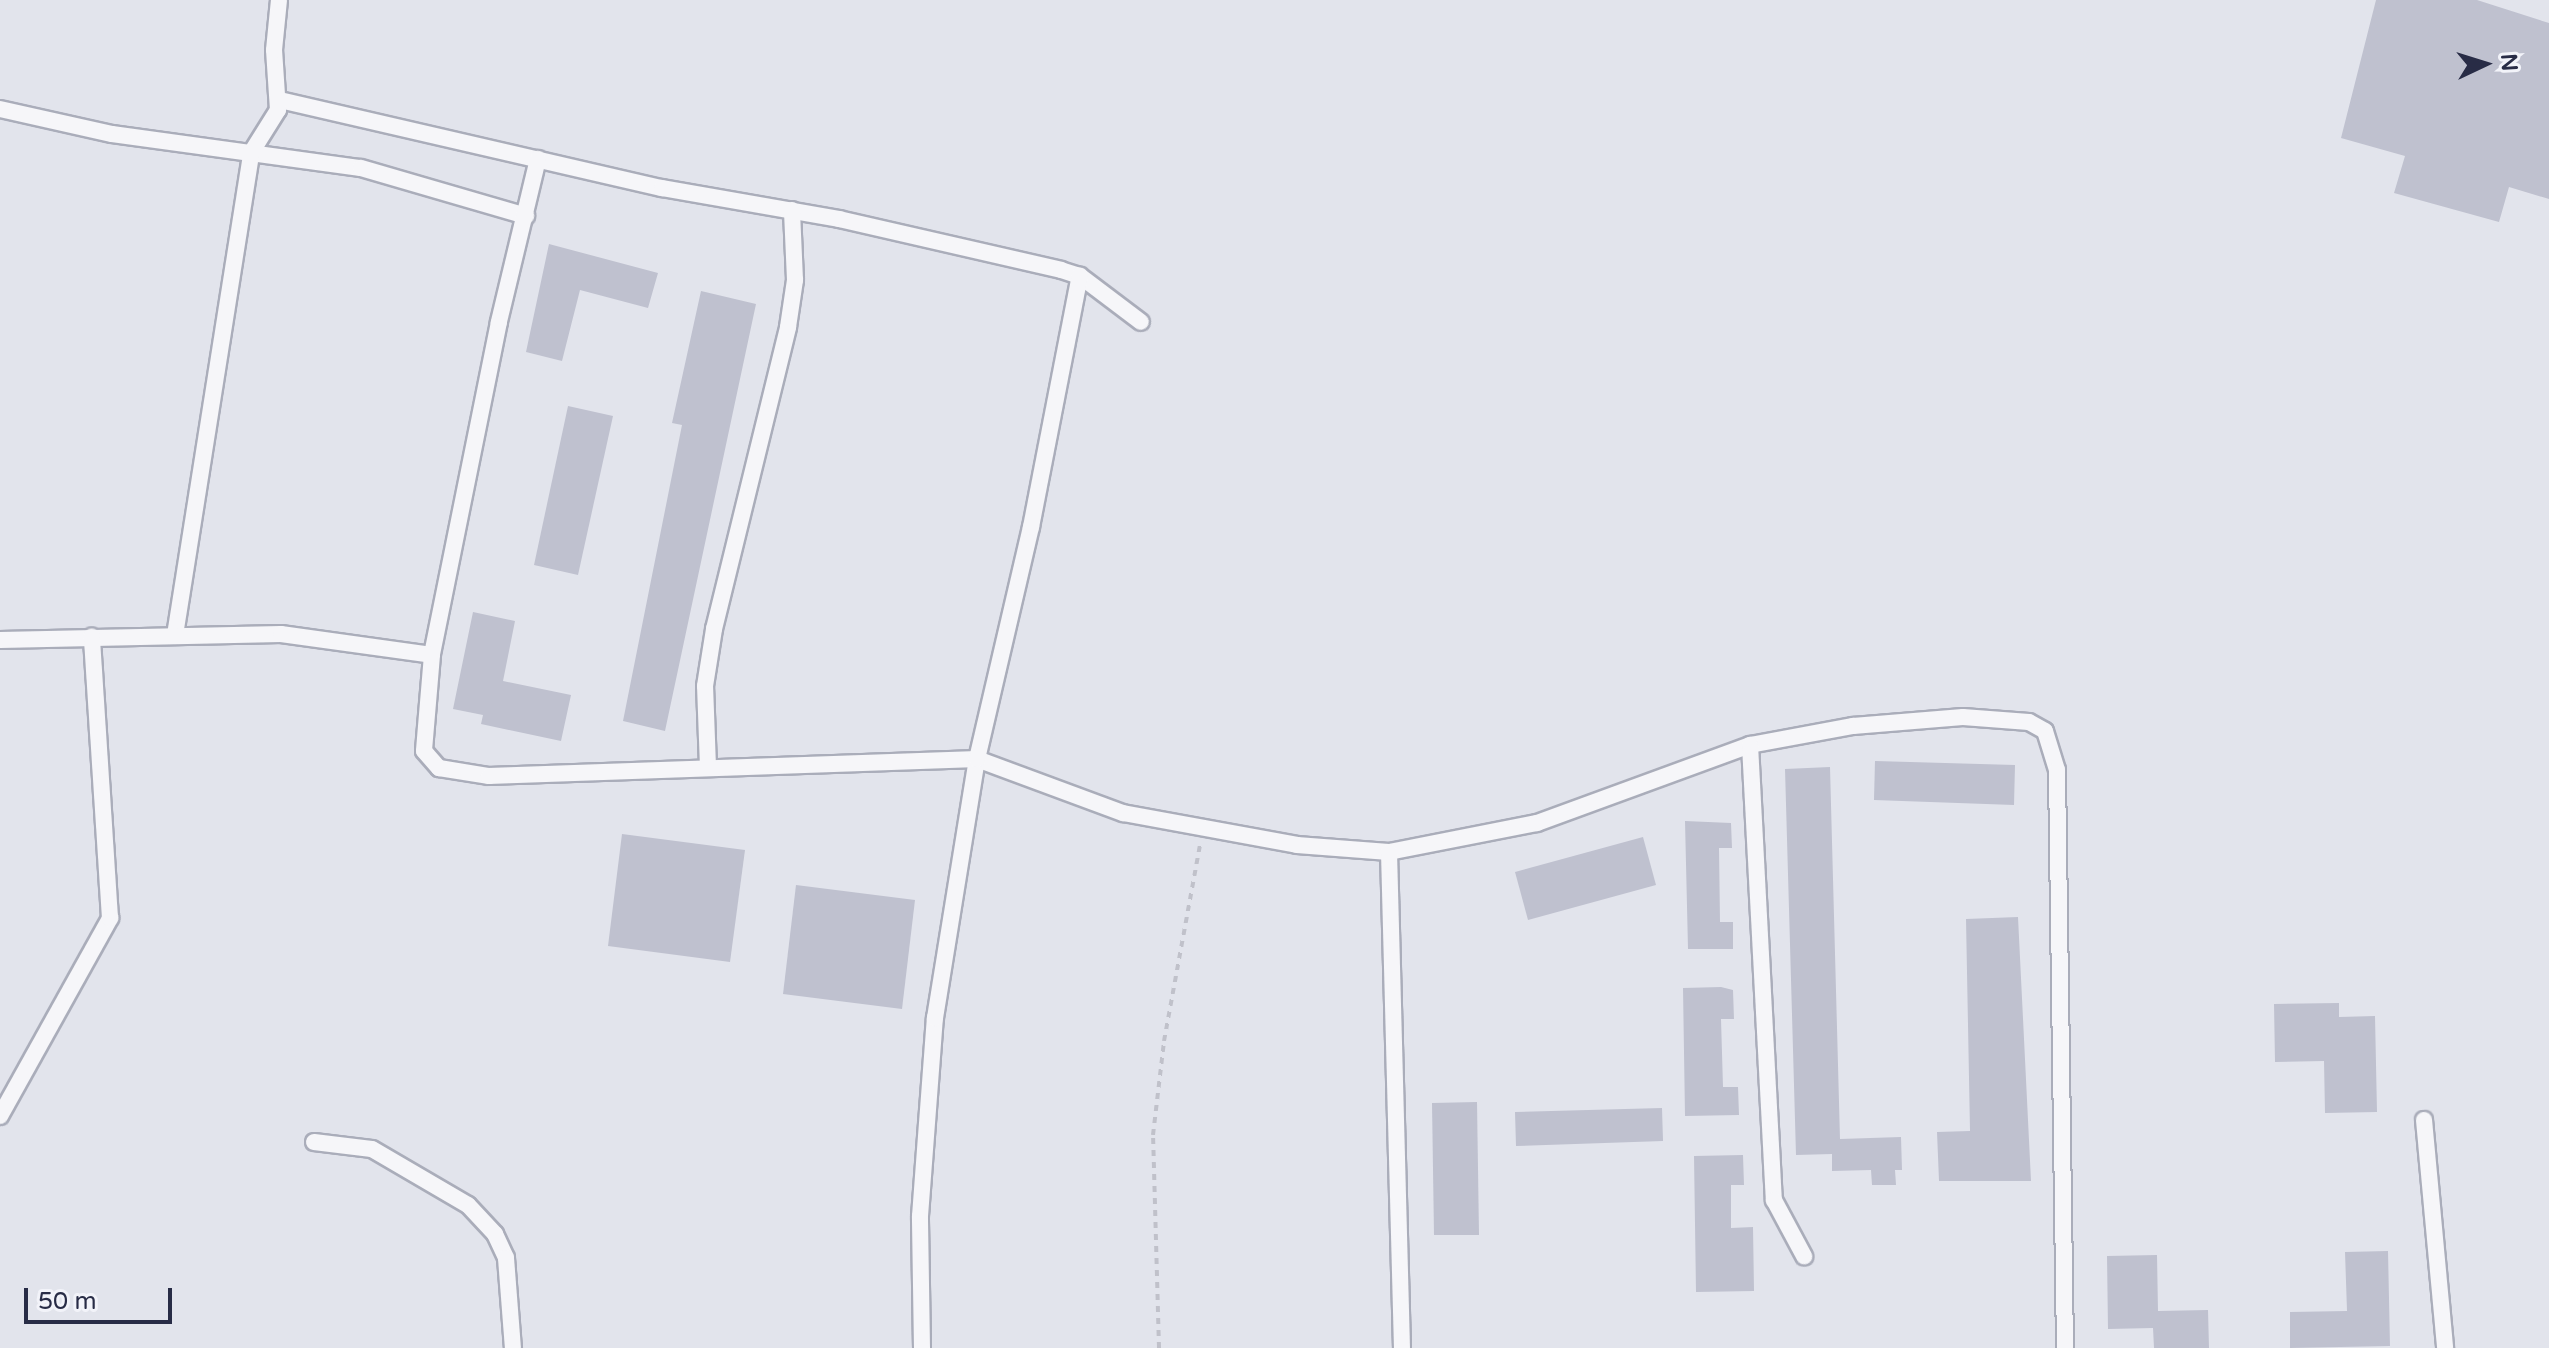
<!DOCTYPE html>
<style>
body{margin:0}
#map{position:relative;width:2549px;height:1348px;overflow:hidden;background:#e2e4ec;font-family:"Varela Round",sans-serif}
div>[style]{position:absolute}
.building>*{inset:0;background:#bfc1cf}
.path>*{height:4px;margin-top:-2px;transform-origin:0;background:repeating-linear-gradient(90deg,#c0c1ca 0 6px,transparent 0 12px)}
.roads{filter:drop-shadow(2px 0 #aaadba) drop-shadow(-2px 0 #aaadba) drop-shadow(0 2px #aaadba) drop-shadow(0 -2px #aaadba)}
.minor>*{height:16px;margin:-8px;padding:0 8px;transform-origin:8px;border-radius:8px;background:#f6f6f9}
span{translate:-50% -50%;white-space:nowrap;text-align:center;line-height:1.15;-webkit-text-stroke:6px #f2f3f9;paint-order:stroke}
.north{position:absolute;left:2445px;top:24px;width:80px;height:80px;-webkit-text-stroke:6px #f2f3f9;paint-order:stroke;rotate:86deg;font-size:22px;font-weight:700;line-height:32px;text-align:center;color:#282c46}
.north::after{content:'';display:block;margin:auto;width:28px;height:36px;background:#282c46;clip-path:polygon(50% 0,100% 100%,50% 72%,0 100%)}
.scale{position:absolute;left:24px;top:1288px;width:148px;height:36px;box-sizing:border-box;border:4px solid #282c46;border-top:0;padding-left:10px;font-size:24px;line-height:28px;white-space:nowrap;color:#282c46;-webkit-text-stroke:6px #f2f3f9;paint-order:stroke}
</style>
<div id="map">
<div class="building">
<div style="clip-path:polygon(2376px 0,2477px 0,2549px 23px,2549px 199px,2509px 187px,2499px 222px,2394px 193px,2405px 156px,2341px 138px)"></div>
<div style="clip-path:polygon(549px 244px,658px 273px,648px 308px,580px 290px,562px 361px,526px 352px)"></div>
<div style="clip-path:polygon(701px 291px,756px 304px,665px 731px,623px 721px,682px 425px,672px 423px)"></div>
<div style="clip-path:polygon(568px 406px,613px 416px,578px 575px,534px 565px)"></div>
<div style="clip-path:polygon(473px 612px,515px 621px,503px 681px,571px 695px,561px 741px,481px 724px,483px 715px,453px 709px)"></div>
<div style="clip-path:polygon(1875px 761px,2015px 765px,2014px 805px,1874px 800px)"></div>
<div style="clip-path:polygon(1830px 767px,1840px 1139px,1901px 1137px,1902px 1170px,1895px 1170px,1896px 1185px,1872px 1185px,1871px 1170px,1832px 1171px,1832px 1154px,1796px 1155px,1785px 769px)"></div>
<div style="clip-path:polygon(1685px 821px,1731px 823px,1732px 848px,1719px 848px,1720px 922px,1733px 922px,1733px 949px,1688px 949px)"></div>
<div style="clip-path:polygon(622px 834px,745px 850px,730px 962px,608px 946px)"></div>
<div style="clip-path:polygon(1643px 837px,1656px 885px,1528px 920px,1515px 872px)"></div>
<div style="clip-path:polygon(796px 885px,915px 900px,902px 1009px,783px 994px)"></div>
<div style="clip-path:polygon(2018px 917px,2031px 1181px,1939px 1181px,1937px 1132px,1970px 1131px,1966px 919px)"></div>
<div style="clip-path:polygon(1721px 987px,1733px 990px,1734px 1019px,1721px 1019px,1723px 1087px,1738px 1087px,1739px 1115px,1685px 1116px,1683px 988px)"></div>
<div style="clip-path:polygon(2339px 1003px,2339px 1017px,2375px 1016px,2377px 1112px,2325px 1113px,2324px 1061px,2275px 1062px,2274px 1004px)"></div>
<div style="clip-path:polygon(1477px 1102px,1479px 1235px,1434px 1235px,1432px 1103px)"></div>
<div style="clip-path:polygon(1662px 1108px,1663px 1141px,1516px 1146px,1515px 1112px)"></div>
<div style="clip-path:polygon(1743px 1155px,1744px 1185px,1731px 1185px,1731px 1228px,1753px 1227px,1754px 1291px,1696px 1292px,1694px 1156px)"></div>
<div style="clip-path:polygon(2388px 1251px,2390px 1346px,2290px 1348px,2290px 1312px,2347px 1311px,2345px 1252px)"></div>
<div style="clip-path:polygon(2157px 1255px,2158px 1311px,2208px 1310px,2209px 1348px,2154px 1348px,2153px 1328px,2108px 1329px,2107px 1256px)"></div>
</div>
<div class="path">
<div style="left:1159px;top:1348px;width:213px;rotate:-91.6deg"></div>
<div style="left:1153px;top:1135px;width:95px;rotate:-83.3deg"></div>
<div style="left:1164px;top:1041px;width:199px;rotate:-79.6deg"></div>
</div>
<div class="roads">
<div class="minor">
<div style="left:280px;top:100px;width:392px;rotate:13deg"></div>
<div style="left:662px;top:188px;width:180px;rotate:9.9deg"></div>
<div style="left:839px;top:219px;width:228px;rotate:12.9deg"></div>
<div style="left:1061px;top:270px;width:20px;rotate:18deg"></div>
<div style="left:1080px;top:276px;width:76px;rotate:37deg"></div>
<div style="left:0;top:109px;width:115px;rotate:12.6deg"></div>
<div style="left:112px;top:134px;width:251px;rotate:7.8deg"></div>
<div style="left:361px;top:168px;width:172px;rotate:16.2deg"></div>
<div style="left:538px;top:159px;width:168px;rotate:103.5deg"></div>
<div style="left:499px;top:322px;width:340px;rotate:101.4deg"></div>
<div style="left:432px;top:655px;width:96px;rotate:94.8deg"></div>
<div style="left:424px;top:751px;width:23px;rotate:49deg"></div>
<div style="left:439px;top:768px;width:51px;rotate:9.1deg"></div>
<div style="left:489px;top:776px;width:488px;rotate:-2deg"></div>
<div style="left:977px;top:759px;width:156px;rotate:20.3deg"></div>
<div style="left:1123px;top:813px;width:177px;rotate:10.4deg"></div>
<div style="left:1297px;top:845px;width:92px;rotate:4.4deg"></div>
<div style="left:1389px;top:852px;width:151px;rotate:-11.1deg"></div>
<div style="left:1537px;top:823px;width:227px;rotate:-20.1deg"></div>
<div style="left:1750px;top:745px;width:105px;rotate:-10.5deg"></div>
<div style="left:1853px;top:726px;width:110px;rotate:-4.7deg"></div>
<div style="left:1963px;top:717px;width:66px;rotate:4.3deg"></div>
<div style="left:2029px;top:722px;width:18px;rotate:29deg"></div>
<div style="left:2045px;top:731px;width:41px;rotate:72.9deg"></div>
<div style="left:2057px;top:770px;width:578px;rotate:89.21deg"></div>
<div style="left:175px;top:635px;width:488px;rotate:-81deg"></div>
<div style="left:251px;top:153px;width:51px;rotate:-57.9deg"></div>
<div style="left:278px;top:110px;width:60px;rotate:-93.8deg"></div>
<div style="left:274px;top:50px;width:50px;rotate:-84.3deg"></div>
<div style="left:0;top:640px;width:281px;rotate:-1.2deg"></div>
<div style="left:281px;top:634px;width:152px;rotate:7.9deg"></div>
<div style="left:1750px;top:745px;width:456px;rotate:87deg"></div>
<div style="left:1774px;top:1200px;width:64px;rotate:61.8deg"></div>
<div style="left:708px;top:767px;width:81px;rotate:-92.1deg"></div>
<div style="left:705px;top:686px;width:58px;rotate:-81deg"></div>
<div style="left:714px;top:629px;width:311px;rotate:-76.2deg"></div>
<div style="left:788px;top:327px;width:48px;rotate:-81.5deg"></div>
<div style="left:795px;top:280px;width:70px;rotate:-92.5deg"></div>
<div style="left:1389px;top:852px;width:496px;rotate:88.5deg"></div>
<div style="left:0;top:1116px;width:227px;rotate:-60.9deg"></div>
<div style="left:110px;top:918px;width:282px;rotate:-93.7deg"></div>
<div style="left:2424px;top:1120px;width:229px;rotate:84.7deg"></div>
<div style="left:314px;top:1142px;width:58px;rotate:6.9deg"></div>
<div style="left:372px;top:1149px;width:111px;rotate:30.3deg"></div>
<div style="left:468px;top:1205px;width:40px;rotate:47deg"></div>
<div style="left:495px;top:1234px;width:26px;rotate:65deg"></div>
<div style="left:506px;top:1258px;width:90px;rotate:85.6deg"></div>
<div style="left:922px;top:1348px;width:132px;rotate:-90.9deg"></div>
<div style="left:920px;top:1216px;width:199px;rotate:-85.7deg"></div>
<div style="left:935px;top:1018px;width:262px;rotate:-80.8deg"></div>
<div style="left:977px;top:759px;width:238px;rotate:-76.9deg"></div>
<div style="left:1031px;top:527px;width:256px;rotate:-79deg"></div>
</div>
</div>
<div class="north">N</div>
<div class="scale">50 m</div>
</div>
